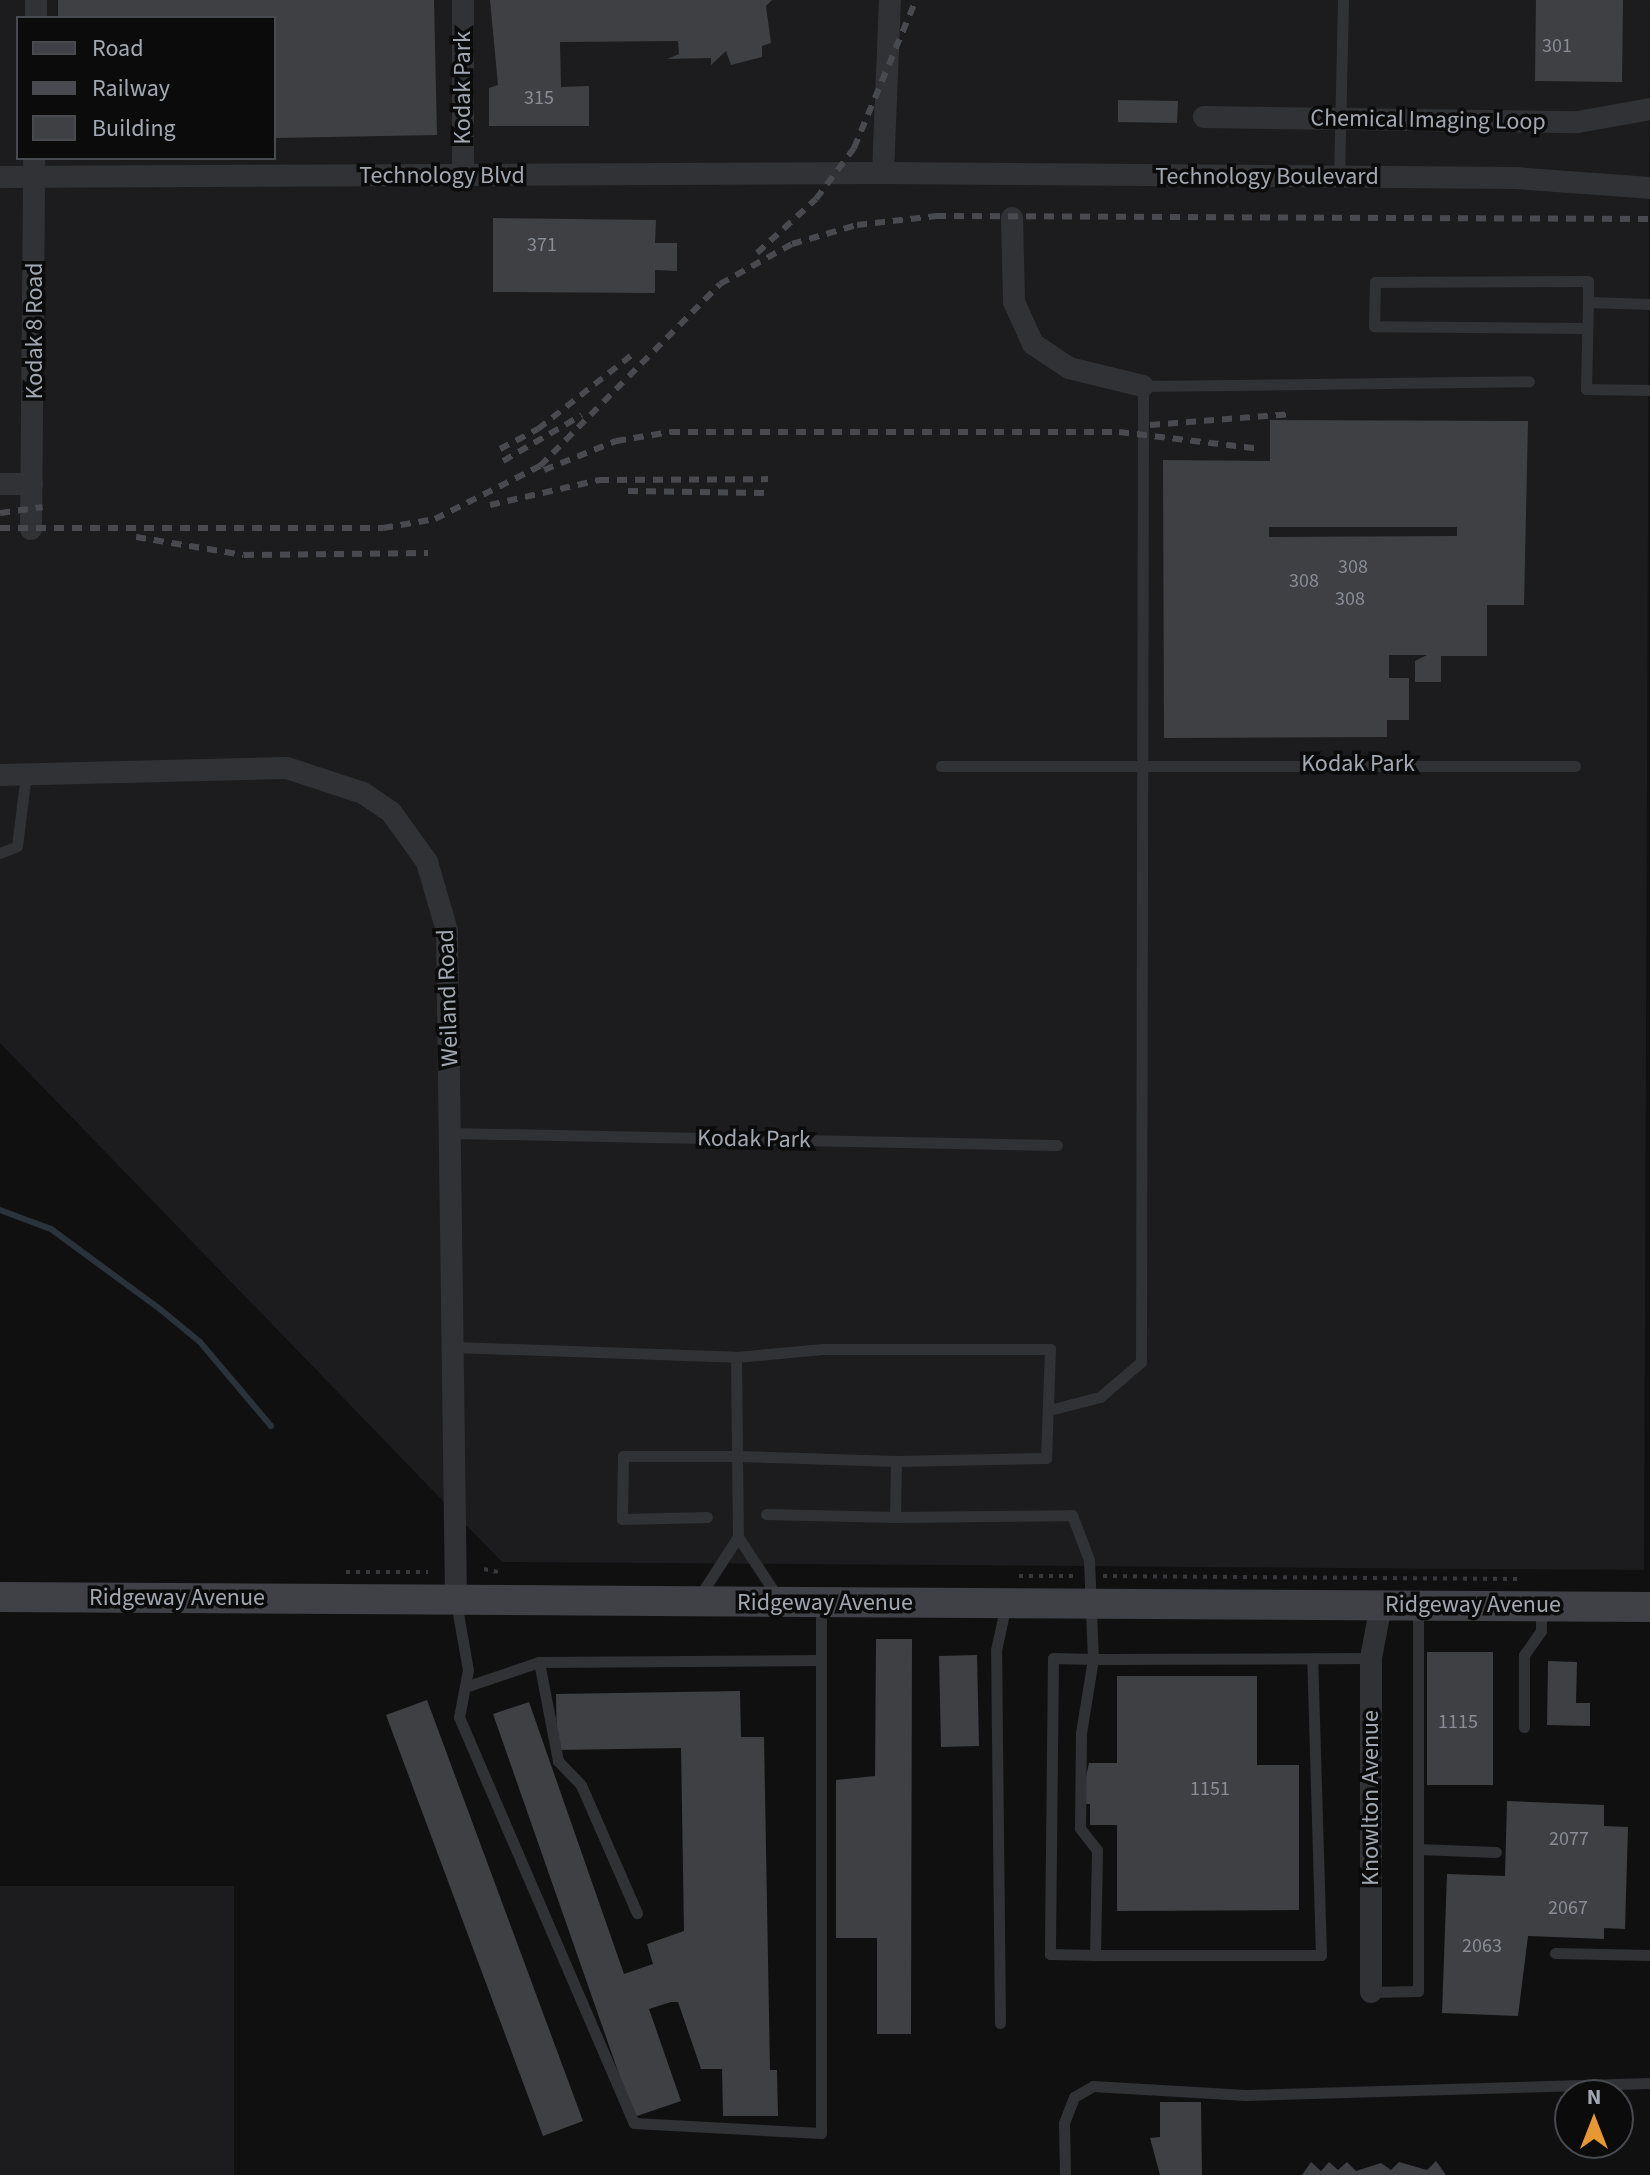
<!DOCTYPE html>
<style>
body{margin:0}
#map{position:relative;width:1650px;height:2175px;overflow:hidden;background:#101011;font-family:"Source Sans 3",sans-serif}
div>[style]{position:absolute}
.built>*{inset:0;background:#1c1c1e}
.stream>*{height:6px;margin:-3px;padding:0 3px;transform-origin:3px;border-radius:3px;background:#2a3339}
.building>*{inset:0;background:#3f4044}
.path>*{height:4px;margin-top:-2px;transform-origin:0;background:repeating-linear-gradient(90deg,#37393d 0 4px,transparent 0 10px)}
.service>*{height:11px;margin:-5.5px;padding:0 5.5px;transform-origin:5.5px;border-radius:5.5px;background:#313236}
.minor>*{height:22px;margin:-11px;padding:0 11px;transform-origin:11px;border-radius:11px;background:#313236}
.secondary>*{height:30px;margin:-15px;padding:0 15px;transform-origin:15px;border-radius:15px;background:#3f4146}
.rail>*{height:6px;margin-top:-3px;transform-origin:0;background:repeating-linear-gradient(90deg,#484a4f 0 10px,transparent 0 18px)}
span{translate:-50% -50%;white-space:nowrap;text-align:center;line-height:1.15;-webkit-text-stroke:7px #0b0b0c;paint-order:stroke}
.number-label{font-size:20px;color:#898e96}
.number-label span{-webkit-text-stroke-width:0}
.street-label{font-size:24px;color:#a2a8b1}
.legend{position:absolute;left:16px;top:16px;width:260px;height:144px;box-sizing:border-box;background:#0b0b0c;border:2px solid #474a4e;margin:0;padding:10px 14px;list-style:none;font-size:24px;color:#a2a8b1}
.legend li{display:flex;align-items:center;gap:16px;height:40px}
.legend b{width:40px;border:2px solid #474a4e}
.north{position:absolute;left:1554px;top:2079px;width:80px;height:80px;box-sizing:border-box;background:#0b0b0c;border:2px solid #474a4e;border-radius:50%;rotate:0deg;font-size:22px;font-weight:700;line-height:32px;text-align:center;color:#a2a8b1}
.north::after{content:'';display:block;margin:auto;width:28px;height:36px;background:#e79832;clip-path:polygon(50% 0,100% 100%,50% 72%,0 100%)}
</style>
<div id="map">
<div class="built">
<div style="clip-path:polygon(evenodd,0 0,1650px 0,1644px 1570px,502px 1562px,0 1043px,0 0,18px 18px,274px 18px,274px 158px,18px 158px,18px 18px)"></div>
<div style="clip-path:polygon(0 1886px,234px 1886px,234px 2175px,0 2175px)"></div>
</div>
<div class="stream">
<div style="left:0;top:1210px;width:54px;rotate:20.4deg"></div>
<div style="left:51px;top:1229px;width:135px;rotate:36.3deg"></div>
<div style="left:160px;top:1309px;width:52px;rotate:39.5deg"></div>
<div style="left:200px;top:1342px;width:110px;rotate:49.8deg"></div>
</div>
<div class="building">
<div style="clip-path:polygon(58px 0,434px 0,437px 135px,274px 138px,274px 18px,58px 18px)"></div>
<div style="clip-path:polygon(490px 0,772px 0,766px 6px,771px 43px,762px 46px,762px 57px,731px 65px,726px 51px,711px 65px,711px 58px,667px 59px,679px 54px,678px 41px,560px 42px,561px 87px,589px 86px,589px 126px,489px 126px,489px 88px,498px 85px)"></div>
<div style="clip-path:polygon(1536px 0,1623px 0,1622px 82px,1535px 81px)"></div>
<div style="clip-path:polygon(1118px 100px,1178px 101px,1177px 123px,1118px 122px)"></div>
<div style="clip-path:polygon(493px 218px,656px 220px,655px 243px,677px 243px,677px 271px,655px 270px,655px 293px,493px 292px)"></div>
<div style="clip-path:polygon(evenodd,1270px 420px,1528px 421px,1524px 605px,1487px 605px,1487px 656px,1441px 656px,1441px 682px,1415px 682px,1415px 661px,1427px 655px,1389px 655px,1389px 678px,1409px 678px,1409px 720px,1387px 720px,1387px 737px,1164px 738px,1163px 460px,1270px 461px,1270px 420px,1269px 527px,1457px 527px,1457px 536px,1269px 537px,1269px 527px)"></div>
<div style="clip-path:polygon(876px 1639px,912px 1639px,911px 2034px,877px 2034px,877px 1938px,836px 1938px,836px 1780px,875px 1776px)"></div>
<div style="clip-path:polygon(1427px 1652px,1493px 1652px,1493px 1785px,1427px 1785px)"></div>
<div style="clip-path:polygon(977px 1655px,979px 1746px,941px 1747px,939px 1656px)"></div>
<div style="clip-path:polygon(1548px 1661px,1577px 1662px,1576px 1703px,1590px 1703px,1590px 1726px,1547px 1725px)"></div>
<div style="clip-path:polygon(1117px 1676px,1257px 1676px,1257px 1765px,1299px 1765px,1299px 1910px,1117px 1911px,1117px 1825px,1090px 1825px,1090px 1804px,1080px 1804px,1089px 1763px,1117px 1763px)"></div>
<div style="clip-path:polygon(740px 1691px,741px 1737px,764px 1737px,770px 2070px,777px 2070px,778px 2116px,723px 2116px,722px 2069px,701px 2069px,678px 2002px,671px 2002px,649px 2009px,681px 2101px,634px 2117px,493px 1714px,529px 1702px,624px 1974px,653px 1964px,647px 1944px,684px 1931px,681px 1748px,557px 1750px,556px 1694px)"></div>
<div style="clip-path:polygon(427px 1700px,583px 2121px,543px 2136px,386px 1715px)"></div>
<div style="clip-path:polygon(1507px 1801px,1604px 1805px,1604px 1826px,1628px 1827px,1625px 1929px,1604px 1928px,1604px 1939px,1528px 1936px,1518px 2016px,1442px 2013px,1447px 1874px,1505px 1876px)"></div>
<div style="clip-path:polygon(1160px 2102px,1201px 2102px,1202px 2175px,1160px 2175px,1150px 2138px,1160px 2137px)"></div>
<div style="clip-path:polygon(1436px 2161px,1446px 2175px,1302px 2175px,1311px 2162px,1321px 2171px,1329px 2162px,1338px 2170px,1347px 2162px,1356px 2171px,1381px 2163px,1391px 2170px,1399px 2162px,1427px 2170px)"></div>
</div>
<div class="path">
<div style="left:484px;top:1569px;width:19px;rotate:12deg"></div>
<div style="left:346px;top:1572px;width:82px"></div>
<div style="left:1019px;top:1576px;width:55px"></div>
<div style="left:1103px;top:1576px;width:415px;rotate:0.4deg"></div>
</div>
<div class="service">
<div style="left:1339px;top:177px;width:177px;rotate:-88.7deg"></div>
<div style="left:1650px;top:304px;width:62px;rotate:-178.2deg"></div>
<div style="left:1588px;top:302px;width:87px;rotate:91.3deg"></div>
<div style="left:1586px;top:389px;width:64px;rotate:0.9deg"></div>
<div style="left:1587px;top:328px;width:213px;rotate:-179.5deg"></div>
<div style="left:1374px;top:326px;width:44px;rotate:-88.7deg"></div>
<div style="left:1375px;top:282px;width:213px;rotate:-0.3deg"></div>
<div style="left:1588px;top:281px;width:21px;rotate:90deg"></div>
<div style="left:941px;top:766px;width:634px"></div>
<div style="left:0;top:853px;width:18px;rotate:-22deg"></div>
<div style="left:17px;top:846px;width:73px;rotate:-82.9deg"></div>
<div style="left:452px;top:1133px;width:605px;rotate:1.14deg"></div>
<div style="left:454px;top:1347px;width:282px;rotate:2deg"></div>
<div style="left:736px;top:1357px;width:99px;rotate:89.4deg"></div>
<div style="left:737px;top:1456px;width:114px;rotate:180deg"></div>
<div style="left:623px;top:1456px;width:63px;rotate:90.9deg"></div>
<div style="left:622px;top:1519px;width:85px;rotate:-1.3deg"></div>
<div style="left:736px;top:1357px;width:87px;rotate:-5.3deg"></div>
<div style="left:823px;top:1349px;width:227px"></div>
<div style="left:1050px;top:1349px;width:109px;rotate:92.1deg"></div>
<div style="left:1046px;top:1458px;width:150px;rotate:178.9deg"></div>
<div style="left:1049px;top:1410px;width:53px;rotate:-14.3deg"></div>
<div style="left:1100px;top:1397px;width:54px;rotate:-40.5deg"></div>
<div style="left:1141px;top:1362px;width:976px;rotate:-89.88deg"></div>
<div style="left:1143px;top:386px;width:386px;rotate:-0.7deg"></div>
<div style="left:766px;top:1514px;width:129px;rotate:1.3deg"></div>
<div style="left:738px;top:1537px;width:71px;rotate:56.5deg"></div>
<div style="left:699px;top:1597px;width:72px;rotate:-57deg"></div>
<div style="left:738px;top:1537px;width:81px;rotate:-90.7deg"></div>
<div style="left:737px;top:1456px;width:159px;rotate:1.8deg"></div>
<div style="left:896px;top:1461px;width:56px;rotate:91deg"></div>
<div style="left:895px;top:1517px;width:177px;rotate:-0.6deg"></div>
<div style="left:1072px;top:1515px;width:48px;rotate:69.3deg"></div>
<div style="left:1089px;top:1560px;width:99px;rotate:87.7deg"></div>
<div style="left:1093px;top:1659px;width:278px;rotate:-0.2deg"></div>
<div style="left:456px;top:1602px;width:69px;rotate:80deg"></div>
<div style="left:468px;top:1670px;width:48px;rotate:100.8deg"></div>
<div style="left:459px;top:1717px;width:442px;rotate:66.7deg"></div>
<div style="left:634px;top:2123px;width:187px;rotate:3.1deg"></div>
<div style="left:821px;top:2133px;width:530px;rotate:-90deg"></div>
<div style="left:539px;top:1662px;width:101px;rotate:79.1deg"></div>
<div style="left:558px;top:1761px;width:33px;rotate:46deg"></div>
<div style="left:581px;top:1785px;width:140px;rotate:66.4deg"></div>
<div style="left:465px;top:1687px;width:78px;rotate:-18.7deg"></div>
<div style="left:539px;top:1662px;width:282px;rotate:-0.4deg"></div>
<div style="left:1524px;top:1727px;width:72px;rotate:-90deg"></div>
<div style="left:1524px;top:1655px;width:29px;rotate:-55deg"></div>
<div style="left:1541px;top:1631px;width:25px;rotate:-90deg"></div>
<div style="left:1418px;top:1849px;width:78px;rotate:2.2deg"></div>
<div style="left:1555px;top:1953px;width:95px;rotate:1.2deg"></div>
<div style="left:1095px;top:1955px;width:105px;rotate:-88.9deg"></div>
<div style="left:1097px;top:1850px;width:28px;rotate:-128deg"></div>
<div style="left:1080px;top:1828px;width:95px;rotate:-89.4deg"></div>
<div style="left:1081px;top:1733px;width:75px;rotate:-80.8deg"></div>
<div style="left:1093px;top:1659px;width:40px;rotate:-178.6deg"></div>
<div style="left:1053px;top:1658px;width:296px;rotate:90.6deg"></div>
<div style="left:1050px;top:1954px;width:45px;rotate:1.3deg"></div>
<div style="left:1095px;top:1955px;width:226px"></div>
<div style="left:1321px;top:1955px;width:297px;rotate:-91.7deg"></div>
<div style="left:1371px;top:1992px;width:47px;rotate:-1.2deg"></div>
<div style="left:1418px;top:1991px;width:386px;rotate:-90deg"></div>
<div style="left:1000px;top:2023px;width:373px;rotate:-90.6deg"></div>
<div style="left:996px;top:1650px;width:47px;rotate:-77.7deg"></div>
<div style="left:1065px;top:2175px;width:52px;rotate:-91.1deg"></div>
<div style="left:1064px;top:2123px;width:28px;rotate:-69deg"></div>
<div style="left:1074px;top:2097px;width:22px;rotate:-30deg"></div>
<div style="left:1093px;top:2086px;width:153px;rotate:3.4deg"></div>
<div style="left:1246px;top:2095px;width:404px;rotate:-1.7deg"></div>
</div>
<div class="minor">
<div style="left:36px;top:18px;width:18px;rotate:-90deg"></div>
<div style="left:1204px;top:117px;width:374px;rotate:0.8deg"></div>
<div style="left:1578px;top:122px;width:73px;rotate:-10.2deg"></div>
<div style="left:883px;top:173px;width:173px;rotate:-87.7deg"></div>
<div style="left:463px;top:176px;width:176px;rotate:-90deg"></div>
<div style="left:0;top:177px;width:883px;rotate:-0.26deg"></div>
<div style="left:883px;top:173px;width:632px;rotate:0.45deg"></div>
<div style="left:1515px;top:178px;width:135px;rotate:4.2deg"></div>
<div style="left:1012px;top:218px;width:84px;rotate:88.6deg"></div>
<div style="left:1014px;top:302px;width:46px;rotate:65.7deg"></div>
<div style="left:1033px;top:344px;width:43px;rotate:33.7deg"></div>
<div style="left:1069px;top:368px;width:76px;rotate:13.7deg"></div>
<div style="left:0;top:484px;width:32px"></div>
<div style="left:31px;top:529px;width:371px;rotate:-89.5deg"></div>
<div style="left:0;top:775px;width:287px;rotate:-1.4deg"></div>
<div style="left:287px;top:768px;width:80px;rotate:18.2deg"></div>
<div style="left:363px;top:793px;width:34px;rotate:34deg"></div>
<div style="left:391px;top:812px;width:62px;rotate:54.2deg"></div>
<div style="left:427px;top:862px;width:72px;rotate:73.8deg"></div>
<div style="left:447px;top:931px;width:670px;rotate:89.23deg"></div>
<div style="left:1371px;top:1992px;width:334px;rotate:-90deg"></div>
<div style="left:1371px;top:1658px;width:54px;rotate:-79.3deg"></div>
</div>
<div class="secondary">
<div style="left:0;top:1597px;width:1650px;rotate:0.35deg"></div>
</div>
<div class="rail">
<div style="left:757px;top:253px;width:80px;rotate:-42.5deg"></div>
<div style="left:816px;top:199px;width:64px;rotate:-53.3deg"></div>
<div style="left:854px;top:148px;width:160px;rotate:-67.3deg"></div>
<div style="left:1150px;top:425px;width:143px;rotate:-4.4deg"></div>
<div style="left:500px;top:449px;width:43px;rotate:-27.8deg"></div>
<div style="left:538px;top:429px;width:121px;rotate:-38.3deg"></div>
<div style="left:503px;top:461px;width:91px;rotate:-30.2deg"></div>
<div style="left:544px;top:470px;width:78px;rotate:-21.9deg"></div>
<div style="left:616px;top:441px;width:55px;rotate:-9.5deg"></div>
<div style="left:670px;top:432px;width:449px"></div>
<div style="left:1119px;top:432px;width:143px;rotate:6.8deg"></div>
<div style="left:628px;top:491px;width:139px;rotate:0.8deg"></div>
<div style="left:490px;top:505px;width:112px;rotate:-12.9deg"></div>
<div style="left:599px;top:480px;width:169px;rotate:-0.3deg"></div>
<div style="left:0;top:513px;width:43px;rotate:-7.9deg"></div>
<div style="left:0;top:528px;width:383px"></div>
<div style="left:383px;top:528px;width:53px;rotate:-9.8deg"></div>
<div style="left:435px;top:519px;width:118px;rotate:-26.8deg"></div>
<div style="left:540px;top:466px;width:256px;rotate:-45.3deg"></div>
<div style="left:720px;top:284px;width:82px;rotate:-29.1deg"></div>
<div style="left:792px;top:244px;width:68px;rotate:-16.3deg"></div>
<div style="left:857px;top:225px;width:80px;rotate:-6.5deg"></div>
<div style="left:936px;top:216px;width:714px;rotate:0.24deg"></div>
<div style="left:136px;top:537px;width:109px;rotate:9.5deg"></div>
<div style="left:244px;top:555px;width:184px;rotate:-0.6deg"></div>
</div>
<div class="number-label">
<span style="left:1557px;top:46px">301</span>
<span style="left:539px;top:98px">315</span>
<span style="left:542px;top:245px">371</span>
<span style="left:1353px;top:567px">308</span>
<span style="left:1304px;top:581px">308</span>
<span style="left:1350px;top:599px">308</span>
<span style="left:1458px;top:1722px">1115</span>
<span style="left:1210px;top:1789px">1151</span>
<span style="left:1569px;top:1839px">2077</span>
<span style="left:1568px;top:1908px">2067</span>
<span style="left:1482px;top:1946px">2063</span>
</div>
<div class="street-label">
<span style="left:463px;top:88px;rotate:-90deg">Kodak Park</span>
<span style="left:1428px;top:120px;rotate:1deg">Chemical Imaging Loop</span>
<span style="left:442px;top:176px">Technology Blvd</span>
<span style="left:1267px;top:177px">Technology Boulevard</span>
<span style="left:35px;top:331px;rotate:-90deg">Kodak 8 Road</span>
<span style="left:1358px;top:764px">Kodak Park</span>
<span style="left:448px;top:998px;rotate:-92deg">Weiland Road</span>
<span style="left:754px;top:1139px;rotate:1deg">Kodak Park</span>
<span style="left:177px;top:1598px">Ridgeway Avenue</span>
<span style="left:825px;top:1603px">Ridgeway Avenue</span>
<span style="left:1473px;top:1605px">Ridgeway Avenue</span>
<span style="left:1371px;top:1798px;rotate:-90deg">Knowlton Avenue</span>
</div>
<ul class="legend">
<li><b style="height:10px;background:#3f4146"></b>Road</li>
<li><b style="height:10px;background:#484a4f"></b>Railway</li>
<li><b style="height:22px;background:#3f4044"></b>Building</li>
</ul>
<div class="north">N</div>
</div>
